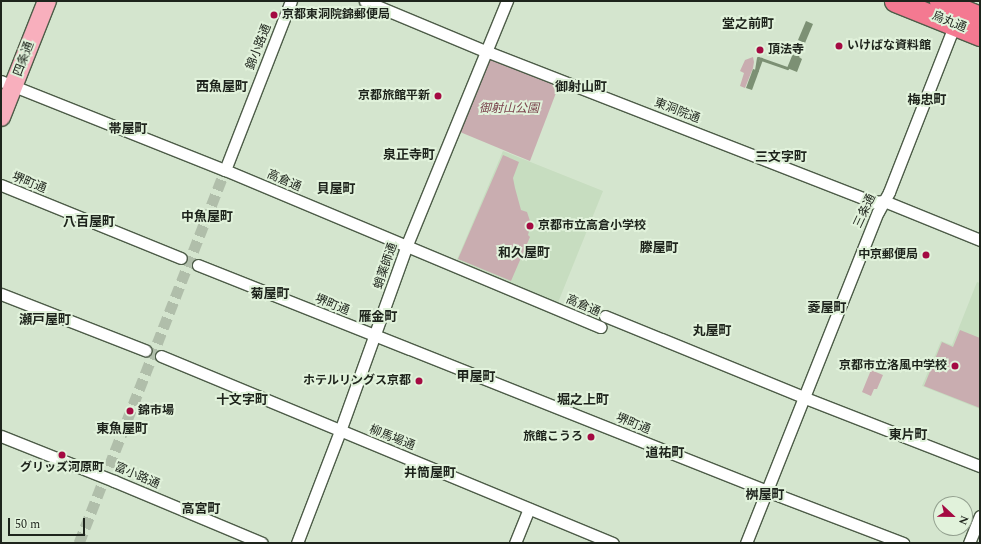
<!DOCTYPE html>
<meta charset="utf-8">
<style>
body{margin:0}
#map{position:relative;width:981px;height:544px;overflow:hidden;background:#d4e5ce;font-family:Spectral,"Noto Sans JP",serif}
div>[style]{position:absolute}
.built>*{inset:0;background:#c7ddc0}
.green>*{inset:0;background:#c9adb0}
.water>*{inset:0;background:#7c9074}
.stream>*{height:3px;margin:-1.5px;padding:0 1.5px;transform-origin:1.5px;border-radius:1.5px;background:#7c9074}
.street-tunnel>*{height:11px;margin-top:-5.5px;transform-origin:0;background:repeating-linear-gradient(90deg,#b0beaa 0 11px,transparent 0 16.5px)}
.roads{filter:drop-shadow(1px 0 #4d5c48) drop-shadow(-1px 0 #4d5c48) drop-shadow(0 1px #4d5c48) drop-shadow(0 -1px #4d5c48)}
.street>*{height:11px;margin:-5.5px;padding:0 5.5px;transform-origin:5.5px;border-radius:5.5px;background:#fff}
.primary>*{height:18px;margin:-9px;padding:0 9px;transform-origin:9px;border-radius:9px;background:#f8afbd}
.highway>*{height:21px;margin:-10.5px;padding:0 10.5px;transform-origin:10.5px;border-radius:10.5px;background:#f47991}
.dots>*{width:11px;height:11px;translate:-50% -50%;box-sizing:border-box;border:2px solid #e1f2db;border-radius:50%}
span{translate:-50% -50%;white-space:nowrap;text-align:center;line-height:1.15;-webkit-text-stroke:4px #e1f2db;paint-order:stroke}
.poi-label{font-size:12px;color:#1e241c;font-weight:700}
.left{translate:0 -50%;text-align:left}
.right{translate:-100% -50%;text-align:right}
.street-label{font-size:12px;color:#1e241c}
.park-label{font-size:12px;color:#7a434c;font-style:italic}
.neighbourhood-label{font-size:13px;color:#1e241c;font-weight:700}
.frame{position:absolute;inset:0;border:2px solid #1e241c;pointer-events:none}
.north{position:absolute;left:933px;top:496px;width:40px;height:40px;box-sizing:border-box;background:#e1f2db;border:1px solid #93a08f;border-radius:50%;rotate:112deg;font-size:11px;font-weight:700;line-height:16px;text-align:center;color:#1e241c}
.north::after{content:'';display:block;margin:auto;width:14px;height:18px;background:#a40a42;clip-path:polygon(50% 0,100% 100%,50% 72%,0 100%)}
.scale{position:absolute;left:8px;top:518px;width:77px;height:18px;box-sizing:border-box;border:2px solid #1e241c;border-top:0;padding-left:5px;font-size:12px;line-height:14px;white-space:nowrap;color:#1e241c;-webkit-text-stroke:3px #e1f2db;paint-order:stroke}
</style>
<div id="map">
<div class="built">
<div style="clip-path:polygon(503px 151px,603px 191px,557px 305px,456px 262px)"></div>
<div style="clip-path:polygon(977px 282px,980px 283px,980px 409px,922px 386px,941px 341px,952px 345px)"></div>
</div>
<div class="green">
<div style="clip-path:polygon(753px 57px,754px 62px,753px 68px,745px 88px,740px 86px,744px 73px,740px 71px,745px 60px)"></div>
<div style="clip-path:polygon(490px 58px,559px 85px,530px 161px,460px 132px)"></div>
<div style="clip-path:polygon(503px 155px,519px 162px,513px 178px,515px 188px,521px 210px,527px 212px,531px 224px,528px 235px,530px 237px,511px 281px,458px 259px)"></div>
<div style="clip-path:polygon(960px 330px,980px 338px,980px 408px,924px 386px,942px 342px,953px 347px)"></div>
<div style="clip-path:polygon(871px 370px,883px 375px,877px 389px,874px 389px,871px 396px,862px 392px)"></div>
</div>
<div class="water">
<div style="clip-path:polygon(806px 21px,813px 24px,805px 43px,798px 40px)"></div>
<div style="clip-path:polygon(797px 44px,804px 47px,799px 57px,802px 59px,797px 72px,787px 68px)"></div>
<div style="clip-path:polygon(753px 69px,759px 71px,752px 90px,746px 88px)"></div>
</div>
<div class="stream">
<div style="left:756px;top:70px;width:12px;rotate:-81deg"></div>
<div style="left:758px;top:58px;width:31px;rotate:19deg"></div>
<div style="left:757px;top:70px;width:12px;rotate:-70deg"></div>
</div>
<div class="street-tunnel">
<div style="left:79px;top:543px;width:401px;rotate:-68.6deg"></div>
</div>
<div class="roads">
<div class="street">
<div style="left:365px;top:1px;width:128px;rotate:22.6deg"></div>
<div style="left:483px;top:50px;width:419px;rotate:21.3deg"></div>
<div style="left:873px;top:202px;width:11px;rotate:-5deg"></div>
<div style="left:884px;top:201px;width:104px;rotate:22.1deg"></div>
<div style="left:1px;top:81px;width:241px;rotate:21.7deg"></div>
<div style="left:225px;top:170px;width:407px;rotate:22.7deg"></div>
<div style="left:225px;top:170px;width:181px;rotate:-68.7deg"></div>
<div style="left:1px;top:185px;width:194px;rotate:22.1deg"></div>
<div style="left:198px;top:265px;width:612px;rotate:21.66deg"></div>
<div style="left:767px;top:491px;width:146px;rotate:20.9deg"></div>
<div style="left:1px;top:294px;width:155px;rotate:21.3deg"></div>
<div style="left:605px;top:316px;width:214px;rotate:22.2deg"></div>
<div style="left:803px;top:397px;width:190px;rotate:21.3deg"></div>
<div style="left:161px;top:356px;width:489px;rotate:22.5deg"></div>
<div style="left:1px;top:436px;width:122px;rotate:21.7deg"></div>
<div style="left:114px;top:481px;width:160px;rotate:22.7deg"></div>
<div style="left:297px;top:543px;width:120px;rotate:-69deg"></div>
<div style="left:340px;top:431px;width:201px;rotate:-70.2deg"></div>
<div style="left:408px;top:242px;width:261px;rotate:-67.7deg"></div>
<div style="left:515px;top:543px;width:37px;rotate:-68deg"></div>
<div style="left:746px;top:543px;width:356px;rotate:-68.3deg"></div>
<div style="left:878px;top:212px;width:23px;rotate:-61deg"></div>
<div style="left:889px;top:192px;width:170px;rotate:-68.6deg"></div>
<div style="left:951px;top:34px;width:14px;rotate:-78deg"></div>
<div style="left:969px;top:543px;width:29px;rotate:-68deg"></div>
</div>
<div class="primary">
<div style="left:1px;top:117px;width:125px;rotate:-68.4deg"></div>
</div>
<div class="highway">
<div style="left:895px;top:1px;width:92px;rotate:21.8deg"></div>
<div style="left:940px;top:1px;width:43px;rotate:21.8deg"></div>
</div>
</div>
<div class="dots">
<div style="left:274px;top:15px;background:#a40a42"></div>
<div style="left:839px;top:46px;background:#a40a42"></div>
<div style="left:760px;top:50px;background:#a40a42"></div>
<div style="left:438px;top:96px;background:#a40a42"></div>
<div style="left:530px;top:226px;background:#a40a42"></div>
<div style="left:926px;top:255px;background:#a40a42"></div>
<div style="left:955px;top:366px;background:#a40a42"></div>
<div style="left:419px;top:381px;background:#a40a42"></div>
<div style="left:130px;top:411px;background:#a40a42"></div>
<div style="left:591px;top:437px;background:#a40a42"></div>
<div style="left:62px;top:455px;background:#a40a42"></div>
</div>
<div class="poi-label">
<span class="left" style="left:282px;top:15px">京都東洞院錦郵便局</span>
<span class="left" style="left:847px;top:46px">いけばな資料館</span>
<span class="left" style="left:768px;top:50px">頂法寺</span>
<span class="right" style="left:430px;top:96px">京都旅館平新</span>
<span class="left" style="left:538px;top:226px">京都市立高倉小学校</span>
<span class="right" style="left:918px;top:255px">中京郵便局</span>
<span class="right" style="left:947px;top:366px">京都市立洛風中学校</span>
<span class="right" style="left:411px;top:381px">ホテルリングス京都</span>
<span class="left" style="left:138px;top:411px">錦市場</span>
<span class="right" style="left:583px;top:437px">旅館こうろ</span>
<span style="left:62px;top:468px">グリッズ河原町</span>
</div>
<div class="street-label">
<span style="left:949px;top:22px;rotate:22deg">烏丸通</span>
<span style="left:259px;top:47px;rotate:-68deg">錦小路通</span>
<span style="left:24px;top:59px;rotate:-69deg">四条通</span>
<span style="left:677px;top:111px;rotate:21deg">東洞院通</span>
<span style="left:284px;top:181px;rotate:23deg">高倉通</span>
<span style="left:29px;top:183px;rotate:22deg">堺町通</span>
<span style="left:865px;top:211px;rotate:-65deg">三条通</span>
<span style="left:386px;top:266px;rotate:-71deg">蛸薬師通</span>
<span style="left:332px;top:305px;rotate:22deg">堺町通</span>
<span style="left:583px;top:306px;rotate:23deg">高倉通</span>
<span style="left:633px;top:424px;rotate:22deg">堺町通</span>
<span style="left:392px;top:438px;rotate:22deg">柳馬場通</span>
<span style="left:137px;top:476px;rotate:23deg">富小路通</span>
</div>
<div class="park-label">
<span style="left:509px;top:109px">御射山公園</span>
</div>
<div class="neighbourhood-label">
<span style="left:748px;top:24px">堂之前町</span>
<span style="left:222px;top:87px">西魚屋町</span>
<span style="left:581px;top:87px">御射山町</span>
<span style="left:927px;top:100px">梅忠町</span>
<span style="left:128px;top:129px">帯屋町</span>
<span style="left:409px;top:155px">泉正寺町</span>
<span style="left:781px;top:157px">三文字町</span>
<span style="left:336px;top:189px">貝屋町</span>
<span style="left:207px;top:217px">中魚屋町</span>
<span style="left:89px;top:222px">八百屋町</span>
<span style="left:659px;top:248px">滕屋町</span>
<span style="left:524px;top:253px">和久屋町</span>
<span style="left:270px;top:294px">菊屋町</span>
<span style="left:827px;top:308px">菱屋町</span>
<span style="left:378px;top:317px">雁金町</span>
<span style="left:45px;top:320px">瀬戸屋町</span>
<span style="left:712px;top:331px">丸屋町</span>
<span style="left:476px;top:377px">甲屋町</span>
<span style="left:242px;top:400px">十文字町</span>
<span style="left:583px;top:400px">堀之上町</span>
<span style="left:122px;top:429px">東魚屋町</span>
<span style="left:908px;top:435px">東片町</span>
<span style="left:665px;top:453px">道祐町</span>
<span style="left:430px;top:473px">井筒屋町</span>
<span style="left:765px;top:495px">桝屋町</span>
<span style="left:201px;top:509px">高宮町</span>
</div>
<div class="frame"></div>
<div class="north">N</div>
<div class="scale">50 m</div>
</div>
